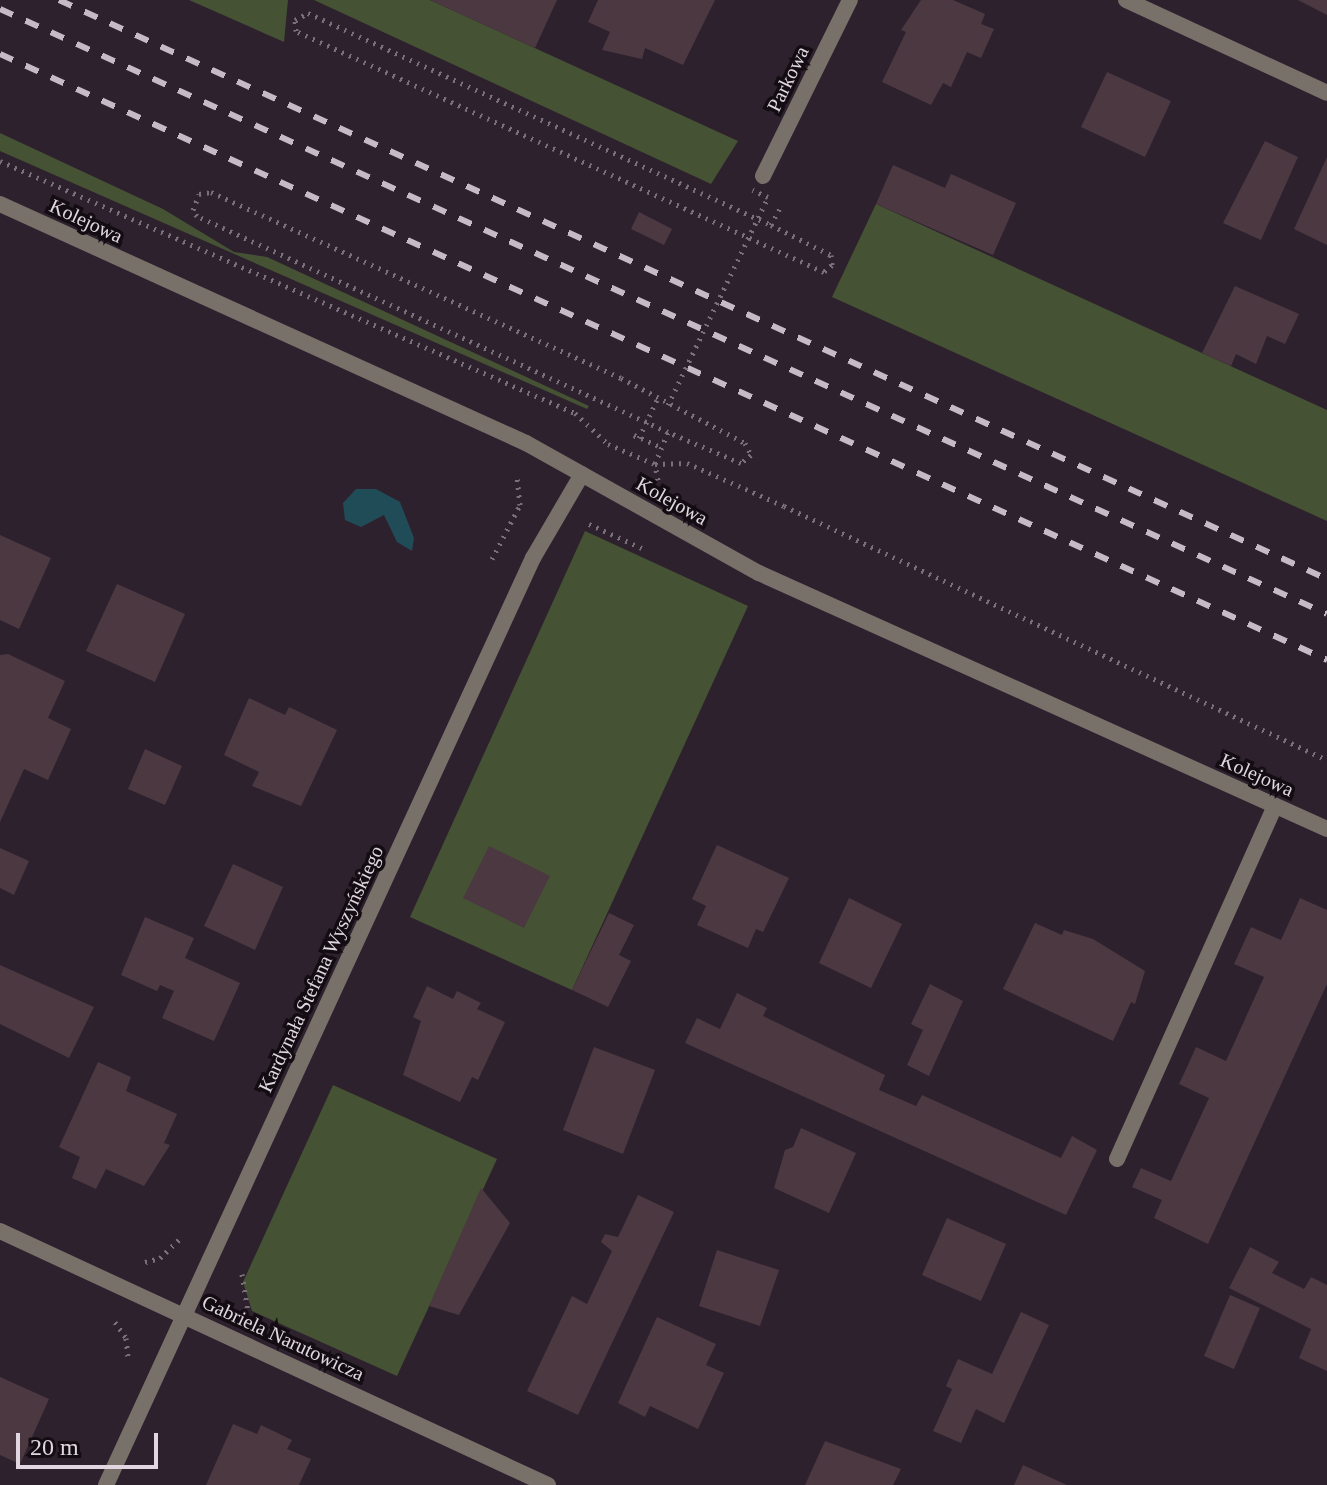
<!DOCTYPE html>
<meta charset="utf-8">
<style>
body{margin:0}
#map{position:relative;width:1327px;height:1485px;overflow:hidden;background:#2e212e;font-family:Georgia,serif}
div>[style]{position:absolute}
.green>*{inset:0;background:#455233}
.water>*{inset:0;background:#204c58}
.building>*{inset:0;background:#4b3841}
.path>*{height:5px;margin-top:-2.5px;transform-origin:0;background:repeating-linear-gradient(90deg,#7b6f7b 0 2px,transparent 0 8px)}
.lane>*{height:16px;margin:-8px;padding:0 8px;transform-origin:8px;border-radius:8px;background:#77716a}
.street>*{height:16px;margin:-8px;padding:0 8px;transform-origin:8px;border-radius:8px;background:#77716a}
.rail>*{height:6px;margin-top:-3px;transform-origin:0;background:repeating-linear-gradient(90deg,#c5bbc5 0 14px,transparent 0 28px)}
.path-bridge>*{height:5px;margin-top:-2.5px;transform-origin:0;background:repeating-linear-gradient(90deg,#7b6f7b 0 2px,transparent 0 8px)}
span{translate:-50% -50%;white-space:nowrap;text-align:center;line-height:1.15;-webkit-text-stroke:7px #130d13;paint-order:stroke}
.street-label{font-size:20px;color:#e0d7e0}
.scale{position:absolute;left:16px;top:1433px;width:142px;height:36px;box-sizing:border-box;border:4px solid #e0d7e0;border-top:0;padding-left:10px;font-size:24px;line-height:28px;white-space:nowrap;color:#e0d7e0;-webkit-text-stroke:6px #130d13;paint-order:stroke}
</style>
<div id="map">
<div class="green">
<div style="clip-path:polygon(189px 0,288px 0,284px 42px)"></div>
<div style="clip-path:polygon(314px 0,430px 0,738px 141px,711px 184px)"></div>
<div style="clip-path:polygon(0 133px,163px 209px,234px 252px,267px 257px,589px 406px,587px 409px,0 151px)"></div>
<div style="clip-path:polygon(876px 204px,1327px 410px,1327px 521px,832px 297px)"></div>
<div style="clip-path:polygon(585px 531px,748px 606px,572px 990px,410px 917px)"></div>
<div style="clip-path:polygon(333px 1085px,497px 1159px,397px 1376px,252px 1311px,243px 1282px)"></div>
</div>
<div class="water">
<div style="clip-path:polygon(356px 489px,376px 489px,400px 502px,414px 538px,412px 551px,397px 542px,384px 515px,361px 527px,345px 520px,343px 503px)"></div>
</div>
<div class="building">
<div style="clip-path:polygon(430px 0,557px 0,535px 48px)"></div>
<div style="clip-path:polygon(598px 0,715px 0,683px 65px,645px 48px,642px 59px,602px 50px,610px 32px,588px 22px)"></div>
<div style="clip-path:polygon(921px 0,953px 0,985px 14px,981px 24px,994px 29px,981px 58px,967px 52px,951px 87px,943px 83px,931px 105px,882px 82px,906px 32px,901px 30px)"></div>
<div style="clip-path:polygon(1298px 0,1327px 0,1327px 15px)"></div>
<div style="clip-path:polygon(1107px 72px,1171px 101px,1145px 157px,1081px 127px)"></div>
<div style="clip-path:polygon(1265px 141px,1298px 157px,1261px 240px,1223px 223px)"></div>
<div style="clip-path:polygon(1327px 157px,1327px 245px,1294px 229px)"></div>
<div style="clip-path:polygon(893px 165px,945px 188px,951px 174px,1016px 203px,993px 255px,876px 204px)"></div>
<div style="clip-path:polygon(639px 212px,672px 229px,664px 245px,631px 229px)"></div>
<div style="clip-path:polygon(1235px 286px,1299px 314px,1285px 344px,1267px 336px,1256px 364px,1236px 354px,1231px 366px,1202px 353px)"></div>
<div style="clip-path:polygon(0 535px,51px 558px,19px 629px,0 620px)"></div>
<div style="clip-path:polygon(117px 584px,185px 614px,155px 682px,86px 651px)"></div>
<div style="clip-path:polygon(8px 654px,65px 681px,48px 718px,71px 729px,48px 780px,24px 769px,0 822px,0 655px)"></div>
<div style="clip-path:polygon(249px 698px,285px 715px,289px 707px,337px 730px,301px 806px,252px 786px,259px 772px,224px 755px)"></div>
<div style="clip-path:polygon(145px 749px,182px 766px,165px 805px,128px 789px)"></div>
<div style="clip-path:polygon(717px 845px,789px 878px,763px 932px,756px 929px,748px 948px,697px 925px,706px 906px,692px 899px)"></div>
<div style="clip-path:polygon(489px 846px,550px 876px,524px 928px,463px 898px)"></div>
<div style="clip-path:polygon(0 848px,29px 861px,14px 895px,0 888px)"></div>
<div style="clip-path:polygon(233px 864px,283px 887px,255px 950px,204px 926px)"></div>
<div style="clip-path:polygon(849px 898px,902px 924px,871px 988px,819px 963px)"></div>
<div style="clip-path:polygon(1300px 898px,1327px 910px,1327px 984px,1208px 1244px,1154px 1218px,1162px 1200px,1132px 1187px,1141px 1168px,1171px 1181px,1209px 1098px,1179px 1084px,1188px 1065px,1196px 1047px,1226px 1061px,1264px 977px,1234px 964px,1251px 927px,1281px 940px)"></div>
<div style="clip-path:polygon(609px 913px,634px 925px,619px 955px,631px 961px,608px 1007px,572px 990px)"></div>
<div style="clip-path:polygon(145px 917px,194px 938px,185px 958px,240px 983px,214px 1041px,162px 1018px,174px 991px,160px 985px,157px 991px,121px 975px)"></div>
<div style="clip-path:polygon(1035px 923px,1062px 935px,1064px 930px,1093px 939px,1145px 971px,1135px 1004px,1131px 1002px,1113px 1041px,1003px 989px)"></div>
<div style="clip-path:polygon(0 965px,94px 1007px,69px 1058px,0 1024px)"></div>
<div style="clip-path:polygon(930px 984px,963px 1001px,929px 1076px,907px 1065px,923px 1030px,911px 1024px)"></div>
<div style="clip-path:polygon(427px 986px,453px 999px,457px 991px,481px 1003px,477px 1009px,505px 1022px,478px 1080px,472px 1077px,460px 1102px,403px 1075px,421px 1021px,413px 1017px)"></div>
<div style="clip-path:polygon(737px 993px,767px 1008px,763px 1016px,885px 1075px,879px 1090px,916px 1106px,922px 1095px,1061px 1158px,1072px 1136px,1097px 1150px,1066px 1215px,685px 1043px,697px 1018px,720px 1029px)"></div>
<div style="clip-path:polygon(594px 1047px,655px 1070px,623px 1154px,563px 1130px)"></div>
<div style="clip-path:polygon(98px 1062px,131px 1077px,126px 1091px,177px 1114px,164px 1143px,170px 1145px,144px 1186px,106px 1169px,96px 1189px,72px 1178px,80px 1157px,59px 1147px)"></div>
<div style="clip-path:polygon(801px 1128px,856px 1153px,829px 1213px,774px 1188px,785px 1150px,793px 1147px)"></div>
<div style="clip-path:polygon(481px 1188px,510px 1223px,459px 1315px,429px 1306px)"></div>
<div style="clip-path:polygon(638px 1195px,674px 1212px,578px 1415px,527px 1391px,572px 1296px,587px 1304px,612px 1251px,601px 1242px,605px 1234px,618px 1237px)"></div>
<div style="clip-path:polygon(947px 1218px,1006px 1244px,981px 1301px,922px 1275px)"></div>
<div style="clip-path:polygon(1250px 1247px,1279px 1262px,1272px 1273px,1304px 1289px,1311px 1277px,1327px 1285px,1327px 1371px,1299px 1358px,1311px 1329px,1229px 1288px)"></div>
<div style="clip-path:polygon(717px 1250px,779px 1270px,760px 1326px,699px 1306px)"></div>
<div style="clip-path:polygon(1230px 1295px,1260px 1308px,1234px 1369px,1204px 1356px)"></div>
<div style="clip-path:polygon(1021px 1312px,1049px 1325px,1004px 1423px,976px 1409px,961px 1443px,933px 1431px,952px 1389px,946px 1386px,958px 1359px,992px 1374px)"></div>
<div style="clip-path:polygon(657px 1317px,716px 1344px,706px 1365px,724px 1373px,698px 1429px,650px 1406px,645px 1417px,618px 1403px)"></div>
<div style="clip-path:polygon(0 1377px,49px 1399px,20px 1464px,0 1455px)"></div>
<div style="clip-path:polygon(233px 1424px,257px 1434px,261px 1425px,292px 1440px,287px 1449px,311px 1459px,299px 1485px,206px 1485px)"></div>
<div style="clip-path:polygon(825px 1441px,901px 1469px,893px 1485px,805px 1485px)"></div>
<div style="clip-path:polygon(1023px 1465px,1067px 1485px,1014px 1485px)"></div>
</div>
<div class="path">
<div style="left:0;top:161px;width:628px;rotate:23.67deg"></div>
<div style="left:575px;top:413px;width:45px;rotate:43.2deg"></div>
<div style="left:608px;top:444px;width:51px;rotate:23.1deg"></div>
<div style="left:655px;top:464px;width:32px;rotate:-2deg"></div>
<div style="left:687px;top:463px;width:106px;rotate:23.9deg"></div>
<div style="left:784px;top:506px;width:599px;rotate:25.07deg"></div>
<div style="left:771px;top:225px;width:67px;rotate:26.6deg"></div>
<div style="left:831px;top:255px;width:10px;rotate:84deg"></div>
<div style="left:832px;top:265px;width:11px;rotate:139deg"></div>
<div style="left:824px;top:272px;width:580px;rotate:-155.47deg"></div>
<div style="left:296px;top:31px;width:11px;rotate:-95deg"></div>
<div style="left:295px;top:20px;width:15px;rotate:-28deg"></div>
<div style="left:308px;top:13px;width:509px;rotate:24.6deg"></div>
<div style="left:771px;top:225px;width:24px;rotate:-62deg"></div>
<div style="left:634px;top:435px;width:30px;rotate:24deg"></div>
<div style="left:658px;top:480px;width:16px;rotate:-101deg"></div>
<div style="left:655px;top:464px;width:35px;rotate:-68deg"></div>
<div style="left:668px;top:432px;width:518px;rotate:-155.36deg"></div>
<div style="left:197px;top:216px;width:7px;rotate:-124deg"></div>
<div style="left:193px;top:210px;width:17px;rotate:-69deg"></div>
<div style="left:199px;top:194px;width:12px;rotate:-9deg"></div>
<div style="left:211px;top:192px;width:450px;rotate:24.4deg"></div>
<div style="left:621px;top:378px;width:140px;rotate:27.7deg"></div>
<div style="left:745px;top:443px;width:13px;rotate:63deg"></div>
<div style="left:751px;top:455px;width:13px;rotate:141deg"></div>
<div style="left:741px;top:463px;width:79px;rotate:-157deg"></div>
<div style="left:589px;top:524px;width:58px;rotate:24.4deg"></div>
<div style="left:492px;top:559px;width:61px;rotate:-62.6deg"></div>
<div style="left:520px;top:505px;width:28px;rotate:-96deg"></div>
<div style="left:145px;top:1262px;width:16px;rotate:-15deg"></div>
<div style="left:160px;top:1258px;width:30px;rotate:-44deg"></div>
<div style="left:242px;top:1274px;width:36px;rotate:81deg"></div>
<div style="left:115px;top:1322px;width:19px;rotate:55deg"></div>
<div style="left:126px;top:1338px;width:18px;rotate:84deg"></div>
</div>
<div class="lane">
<div style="left:1117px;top:1159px;width:387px;rotate:-65.9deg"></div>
</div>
<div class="street">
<div style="left:1126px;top:0;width:221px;rotate:24.8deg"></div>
<div style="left:763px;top:176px;width:196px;rotate:-63.7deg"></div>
<div style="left:0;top:204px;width:578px;rotate:24.44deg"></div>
<div style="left:526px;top:443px;width:267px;rotate:29.2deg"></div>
<div style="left:759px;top:573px;width:623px;rotate:24.26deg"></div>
<div style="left:0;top:1231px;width:604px;rotate:24.87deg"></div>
<div style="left:106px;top:1485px;width:1021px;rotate:-65.27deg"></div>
<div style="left:533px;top:558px;width:97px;rotate:-59.7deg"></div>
</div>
<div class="rail">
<div style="left:59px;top:0;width:1394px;rotate:24.54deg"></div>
<div style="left:0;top:9px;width:1458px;rotate:24.51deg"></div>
<div style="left:0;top:54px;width:1459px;rotate:24.54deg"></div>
</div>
<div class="path-bridge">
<div style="left:668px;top:405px;width:231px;rotate:-64.3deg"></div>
<div style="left:768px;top:197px;width:17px;rotate:-155deg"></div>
<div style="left:634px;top:435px;width:6px;rotate:31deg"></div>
<div style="left:639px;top:438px;width:42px;rotate:-64.7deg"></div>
</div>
<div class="street-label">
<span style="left:788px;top:79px;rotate:-64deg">Parkowa</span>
<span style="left:86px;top:221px;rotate:25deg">Kolejowa</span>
<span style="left:672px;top:501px;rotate:29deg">Kolejowa</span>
<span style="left:1257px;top:775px;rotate:24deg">Kolejowa</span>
<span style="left:321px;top:969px;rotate:-65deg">Kardynała Stefana Wyszyńskiego</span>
<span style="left:283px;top:1338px;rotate:25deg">Gabriela Narutowicza</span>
</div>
<div class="scale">20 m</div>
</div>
